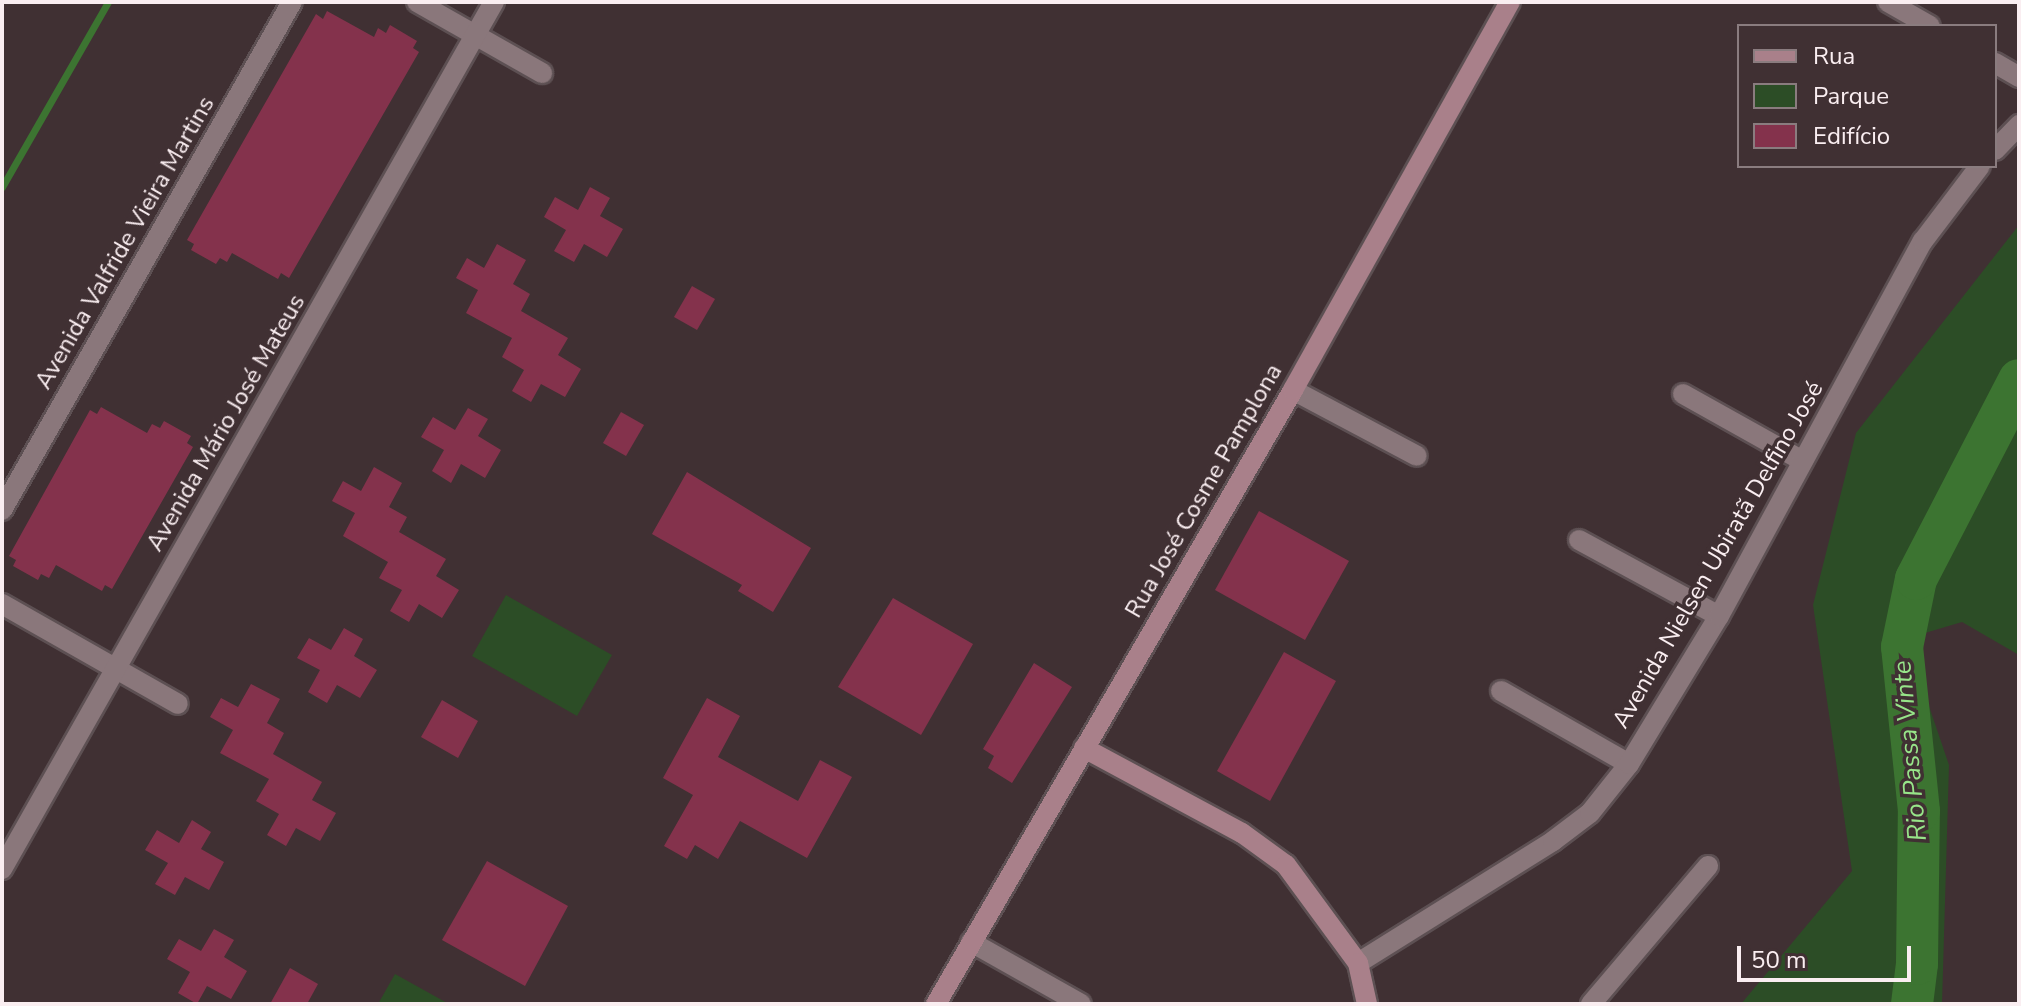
<!DOCTYPE html>
<meta charset="utf-8">
<style>
body{margin:0}
#map{position:relative;width:2021px;height:1006px;overflow:hidden;background:#403033;font-family:"Nunito Sans",sans-serif}
div>[style]{position:absolute}
.green>*{inset:0;background:#2c4d26}
.stream>*{height:7px;margin:-3.5px;padding:0 3.5px;transform-origin:3.5px;border-radius:3.5px;background:#3c7431}
.river>*{height:42px;margin:-21px;padding:0 21px;transform-origin:21px;border-radius:21px;background:#3c7431}
.building>*{inset:0;background:#84324c}
.roads{filter:drop-shadow(2px 0 #5d5053) drop-shadow(-2px 0 #5d5053) drop-shadow(0 2px #5d5053) drop-shadow(0 -2px #5d5053)}
.street>*{height:20px;margin:-10px;padding:0 10px;transform-origin:10px;border-radius:10px;background:#8a777b}
.secondary>*{height:20px;margin:-10px;padding:0 10px;transform-origin:10px;border-radius:10px;background:#a9808a}
span{translate:-50% -50%;white-space:nowrap;text-align:center;line-height:1.15;-webkit-text-stroke:7px #403033;paint-order:stroke}
.street-label{font-size:24px;color:#faeef1}
.water-label{font-size:26px;color:#97e589;font-style:italic}
.frame{position:absolute;inset:0;border:4px solid #faeef1;pointer-events:none}
.legend{position:absolute;left:1737px;top:24px;width:260px;height:144px;box-sizing:border-box;background:#403033;border:2px solid #8a7c7f;margin:0;padding:10px 14px;list-style:none;font-size:24px;color:#faeef1}
.legend li{display:flex;align-items:center;gap:16px;height:40px}
.legend b{width:40px;border:2px solid #8a7c7f}
.scale{position:absolute;left:1737px;top:946px;width:174px;height:36px;box-sizing:border-box;border:4px solid #faeef1;border-top:0;padding-left:10px;font-size:24px;line-height:28px;white-space:nowrap;color:#faeef1;-webkit-text-stroke:6px #403033;paint-order:stroke}
</style>
<div id="map">
<div class="green">
<div style="clip-path:polygon(2019px 225px,2019px 655px,1962px 622px,1925px 633px,1914px 662px,1949px 765px,1942px 1004px,1741px 1004px,1852px 871px,1813px 605px,1856px 433px)"></div>
<div style="clip-path:polygon(506px 595px,612px 655px,577px 716px,472px 656px)"></div>
<div style="clip-path:polygon(395px 974px,449px 1004px,378px 1004px)"></div>
</div>
<div class="stream">
<div style="left:2px;top:187px;width:213px;rotate:-60.2deg"></div>
</div>
<div class="river">
<div style="left:1912px;top:1004px;width:40px;rotate:-82.9deg"></div>
<div style="left:1917px;top:964px;width:153px;rotate:-89.3deg"></div>
<div style="left:1919px;top:811px;width:165px;rotate:-95.9deg"></div>
<div style="left:1902px;top:647px;width:69px;rotate:-78.4deg"></div>
<div style="left:1916px;top:579px;width:224px;rotate:-62.6deg"></div>
</div>
<div class="building">
<div style="clip-path:polygon(327px 11px,374px 37px,378px 28px,386px 33px,390px 25px,417px 41px,413px 48px,419px 52px,289px 278px,281px 273px,278px 279px,232px 253px,227px 262px,220px 258px,216px 264px,191px 250px,194px 244px,187px 240px,316px 14px,323px 19px)"></div>
<div style="clip-path:polygon(590px 187px,610px 198px,600px 216px,623px 229px,607px 257px,584px 244px,574px 262px,554px 251px,566px 230px,544px 217px,555px 197px,578px 210px)"></div>
<div style="clip-path:polygon(497px 244px,526px 260px,513px 284px,530px 294px,521px 311px,568px 338px,558px 355px,581px 369px,565px 397px,541px 384px,531px 402px,512px 391px,524px 370px,502px 357px,512px 338px,466px 313px,478px 290px,456px 278px,467px 258px,484px 268px)"></div>
<div style="clip-path:polygon(692px 286px,715px 299px,697px 330px,674px 317px)"></div>
<div style="clip-path:polygon(101px 407px,147px 433px,152px 424px,160px 428px,164px 421px,191px 436px,187px 443px,193px 447px,112px 589px,105px 585px,102px 591px,56px 565px,49px 578px,41px 574px,38px 580px,13px 566px,16px 560px,9px 556px,90px 410px,97px 414px)"></div>
<div style="clip-path:polygon(468px 408px,488px 419px,478px 436px,501px 450px,485px 478px,461px 464px,451px 483px,432px 471px,444px 450px,421px 437px,433px 417px,455px 430px)"></div>
<div style="clip-path:polygon(621px 412px,644px 425px,626px 456px,603px 443px)"></div>
<div style="clip-path:polygon(374px 467px,402px 483px,389px 507px,407px 517px,399px 532px,446px 559px,436px 576px,459px 590px,442px 618px,419px 604px,409px 622px,390px 611px,402px 590px,379px 578px,388px 562px,343px 536px,355px 513px,332px 501px,343px 481px,361px 491px)"></div>
<div style="clip-path:polygon(687px 472px,811px 548px,773px 612px,738px 591px,742px 585px,652px 534px)"></div>
<div style="clip-path:polygon(1259px 511px,1349px 561px,1305px 640px,1215px 590px)"></div>
<div style="clip-path:polygon(893px 598px,973px 644px,921px 735px,838px 687px)"></div>
<div style="clip-path:polygon(344px 628px,363px 639px,354px 656px,377px 670px,360px 698px,337px 685px,327px 703px,308px 692px,320px 670px,297px 658px,309px 638px,331px 650px)"></div>
<div style="clip-path:polygon(1284px 652px,1336px 681px,1270px 801px,1217px 771px)"></div>
<div style="clip-path:polygon(1034px 663px,1072px 687px,1012px 783px,988px 768px,994px 756px,983px 749px)"></div>
<div style="clip-path:polygon(251px 684px,280px 699px,267px 723px,284px 733px,273px 754px,322px 782px,312px 800px,336px 813px,320px 841px,296px 828px,286px 846px,267px 835px,279px 814px,256px 801px,269px 779px,220px 753px,233px 730px,210px 717px,221px 698px,238px 707px)"></div>
<div style="clip-path:polygon(707px 698px,740px 716px,718px 757px,798px 801px,820px 760px,852px 777px,807px 858px,740px 821px,718px 859px,695px 845px,687px 859px,664px 846px,693px 795px,663px 778px)"></div>
<div style="clip-path:polygon(442px 700px,478px 721px,458px 758px,421px 737px)"></div>
<div style="clip-path:polygon(192px 820px,211px 832px,201px 849px,224px 862px,209px 890px,185px 877px,175px 895px,155px 884px,168px 863px,145px 850px,157px 830px,179px 843px)"></div>
<div style="clip-path:polygon(487px 861px,568px 906px,525px 986px,442px 940px)"></div>
<div style="clip-path:polygon(214px 929px,234px 940px,224px 957px,247px 971px,231px 999px,207px 986px,197px 1004px,178px 993px,190px 972px,167px 959px,179px 939px,201px 951px)"></div>
<div style="clip-path:polygon(290px 968px,318px 984px,307px 1004px,270px 1004px)"></div>
</div>
<div class="roads">
<div class="street">
<div style="left:417px;top:2px;width:144px;rotate:29.6deg"></div>
<div style="left:1888px;top:2px;width:48px;rotate:29.7deg"></div>
<div style="left:1995px;top:63px;width:28px;rotate:30deg"></div>
<div style="left:1995px;top:150px;width:35px;rotate:-46deg"></div>
<div style="left:1293px;top:390px;width:140px;rotate:28deg"></div>
<div style="left:1683px;top:394px;width:137px;rotate:29.2deg"></div>
<div style="left:2px;top:510px;width:585px;rotate:-60.28deg"></div>
<div style="left:1579px;top:540px;width:159px;rotate:28.5deg"></div>
<div style="left:2px;top:604px;width:202px;rotate:29.6deg"></div>
<div style="left:1501px;top:691px;width:147px;rotate:29.7deg"></div>
<div style="left:2px;top:869px;width:997px;rotate:-60.43deg"></div>
<div style="left:971px;top:942px;width:126px;rotate:29.4deg"></div>
<div style="left:1358px;top:963px;width:230px;rotate:-32deg"></div>
<div style="left:1553px;top:841px;width:46px;rotate:-37.1deg"></div>
<div style="left:1590px;top:813px;width:63px;rotate:-51.5deg"></div>
<div style="left:1629px;top:764px;width:173px;rotate:-58.7deg"></div>
<div style="left:1719px;top:616px;width:427px;rotate:-61.5deg"></div>
<div style="left:1923px;top:241px;width:94px;rotate:-52.8deg"></div>
<div style="left:1591px;top:1004px;width:181px;rotate:-49.7deg"></div>
</div>
<div class="secondary">
<div style="left:1084px;top:748px;width:179px;rotate:28.3deg"></div>
<div style="left:1242px;top:833px;width:54px;rotate:36deg"></div>
<div style="left:1286px;top:865px;width:122px;rotate:53.7deg"></div>
<div style="left:1358px;top:963px;width:42px;rotate:77.6deg"></div>
<div style="left:936px;top:1004px;width:710px;rotate:-59.82deg"></div>
<div style="left:1293px;top:390px;width:445px;rotate:-60.8deg"></div>
</div>
</div>
<div class="street-label">
<span style="left:125px;top:243px;rotate:-60deg">Avenida Valfride Vieira Martins</span>
<span style="left:226px;top:423px;rotate:-60deg">Avenida Mário José Mateus</span>
<span style="left:1204px;top:491px;rotate:-60deg">Rua José Cosme Pamplona</span>
<span style="left:1718px;top:555px;rotate:-60deg">Avenida Nielsen Ubiratã Delfino José</span>
</div>
<div class="water-label">
<span style="left:1910px;top:751px;rotate:-95deg">Rio Passa Vinte</span>
</div>
<div class="frame"></div>
<ul class="legend">
<li><b style="height:10px;background:#a9808a"></b>Rua</li>
<li><b style="height:22px;background:#2c4d26"></b>Parque</li>
<li><b style="height:22px;background:#84324c"></b>Edifício</li>
</ul>
<div class="scale">50 m</div>
</div>
